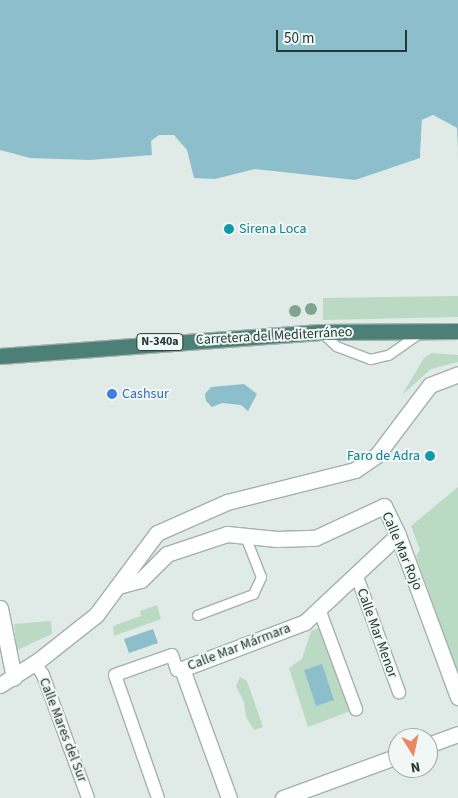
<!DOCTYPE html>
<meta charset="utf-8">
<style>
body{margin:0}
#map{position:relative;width:458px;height:798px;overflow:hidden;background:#e0eae6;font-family:"Source Sans 3",sans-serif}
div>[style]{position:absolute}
.green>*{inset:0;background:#bbdac4}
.water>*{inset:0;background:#8cbfcb}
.pier>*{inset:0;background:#e0eae6}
.roads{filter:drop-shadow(1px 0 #a3b1ad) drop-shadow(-1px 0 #a3b1ad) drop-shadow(0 1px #a3b1ad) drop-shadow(0 -1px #a3b1ad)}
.service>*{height:9px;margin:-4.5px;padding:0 4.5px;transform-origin:4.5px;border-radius:4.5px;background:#fff}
.pedestrian>*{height:12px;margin:-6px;padding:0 6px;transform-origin:6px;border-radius:6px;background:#fff}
.minor>*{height:15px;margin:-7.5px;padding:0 7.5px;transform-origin:7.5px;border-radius:7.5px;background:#fff}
.tertiary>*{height:15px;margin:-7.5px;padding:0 7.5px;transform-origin:7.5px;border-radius:7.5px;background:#fff}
.trunk>*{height:15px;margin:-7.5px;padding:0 7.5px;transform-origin:7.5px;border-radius:7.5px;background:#4c8076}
.trees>*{width:12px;height:12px;margin:-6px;border-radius:50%;background:#7fa590}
.dots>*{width:14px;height:14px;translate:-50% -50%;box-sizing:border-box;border:2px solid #f0f7f4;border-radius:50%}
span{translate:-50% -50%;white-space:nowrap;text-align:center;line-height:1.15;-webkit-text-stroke:4px #f0f7f4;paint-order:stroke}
.shield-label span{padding:1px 4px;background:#f0f7f4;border:1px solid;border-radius:4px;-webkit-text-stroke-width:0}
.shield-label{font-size:12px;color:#223934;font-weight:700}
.culture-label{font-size:14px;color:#0d838f}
.left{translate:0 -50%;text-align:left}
.right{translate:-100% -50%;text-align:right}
.street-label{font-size:14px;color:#223934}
.shop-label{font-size:14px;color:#366cbe}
.north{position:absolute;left:388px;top:728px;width:50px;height:50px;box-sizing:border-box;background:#f0f7f4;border:1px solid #9eaba7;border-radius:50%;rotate:170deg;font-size:14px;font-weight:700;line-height:20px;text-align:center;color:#223934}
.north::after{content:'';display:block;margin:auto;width:18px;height:22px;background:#e78861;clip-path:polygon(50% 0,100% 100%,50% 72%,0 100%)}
.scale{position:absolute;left:276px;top:30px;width:131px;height:22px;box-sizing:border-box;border:2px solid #223934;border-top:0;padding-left:6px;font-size:15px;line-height:18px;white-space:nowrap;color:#223934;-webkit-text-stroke:4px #f0f7f4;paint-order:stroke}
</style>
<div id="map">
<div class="green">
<div style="clip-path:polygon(458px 296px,458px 317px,323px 320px,323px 298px)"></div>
<div style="clip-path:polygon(432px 353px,458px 355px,458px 362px,431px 369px,402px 395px,424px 358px)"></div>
<div style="clip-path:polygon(458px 487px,458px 674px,416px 556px,420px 550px,411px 526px)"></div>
<div style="clip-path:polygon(157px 605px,161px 619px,114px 636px,113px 626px,141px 616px,140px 611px)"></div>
<div style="clip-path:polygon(51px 621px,52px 634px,17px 650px,14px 624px)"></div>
<div style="clip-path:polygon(323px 626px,353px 710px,308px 727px,289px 668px,302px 659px,311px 631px)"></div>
<div style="clip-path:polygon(240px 677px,247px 681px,263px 727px,254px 730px,246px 717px,244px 702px,236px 686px)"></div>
</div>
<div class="water">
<div style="clip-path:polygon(0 0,458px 0,458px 159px,457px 128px,433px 115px,422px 120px,420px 158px,355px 180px,255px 169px,215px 179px,194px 178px,187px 150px,174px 135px,159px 135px,151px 141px,152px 155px,90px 160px,30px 158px,0 150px)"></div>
<div style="clip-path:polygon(244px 384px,257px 394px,248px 411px,241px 405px,222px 403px,212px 407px,206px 401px,205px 394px,211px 387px)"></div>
<div style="clip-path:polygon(153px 629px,158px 643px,129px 653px,124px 639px)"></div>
<div style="clip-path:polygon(322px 664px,334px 700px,316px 706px,304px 670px)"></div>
</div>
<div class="pier">
<div style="clip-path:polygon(433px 115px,457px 128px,458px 159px,455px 129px,433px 118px,425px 122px,420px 158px,422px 120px)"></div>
</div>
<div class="roads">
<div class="service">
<div style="left:321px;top:332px;width:21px;rotate:43deg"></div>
<div style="left:336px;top:346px;width:36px;rotate:21deg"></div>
<div style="left:370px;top:359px;width:18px;rotate:-13deg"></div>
<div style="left:388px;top:355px;width:40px;rotate:-34.9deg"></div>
<div style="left:197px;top:615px;width:60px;rotate:-20.6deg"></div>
<div style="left:253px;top:594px;width:19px;rotate:-65deg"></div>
<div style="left:261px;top:577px;width:44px;rotate:-111.3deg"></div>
</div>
<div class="pedestrian">
<div style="left:356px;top:574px;width:126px;rotate:70deg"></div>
<div style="left:319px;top:609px;width:107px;rotate:69.7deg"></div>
<div style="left:35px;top:663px;width:14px;rotate:56deg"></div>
<div style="left:43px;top:675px;width:131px;rotate:69.9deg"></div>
<div style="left:158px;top:798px;width:130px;rotate:-109.3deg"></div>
<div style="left:115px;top:675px;width:60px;rotate:-19.3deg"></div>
<div style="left:172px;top:655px;width:16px;rotate:72deg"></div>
<div style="left:177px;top:670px;width:5px;rotate:-11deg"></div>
</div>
<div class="minor">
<div style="left:118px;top:586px;width:24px;rotate:-15deg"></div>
<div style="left:141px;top:580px;width:37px;rotate:-45deg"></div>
<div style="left:167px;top:554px;width:63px;rotate:-18.4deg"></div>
<div style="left:227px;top:534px;width:50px;rotate:5.7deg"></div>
<div style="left:277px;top:539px;width:38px;rotate:-2deg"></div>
<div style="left:315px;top:538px;width:76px;rotate:-24.9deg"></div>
<div style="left:384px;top:506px;width:32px;rotate:64deg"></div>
<div style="left:398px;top:535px;width:173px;rotate:69.7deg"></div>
<div style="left:0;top:608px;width:71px;rotate:78.7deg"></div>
<div style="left:428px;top:745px;width:32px;rotate:-20deg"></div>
<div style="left:229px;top:798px;width:137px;rotate:-110deg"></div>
<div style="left:182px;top:669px;width:132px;rotate:-20.9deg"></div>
<div style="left:305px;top:622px;width:127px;rotate:-43.1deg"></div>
<div style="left:283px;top:798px;width:122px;rotate:-20.1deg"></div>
</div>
<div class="tertiary">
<div style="left:0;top:685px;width:46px;rotate:-32.7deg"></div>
<div style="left:39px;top:660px;width:73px;rotate:-38.3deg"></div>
<div style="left:96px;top:615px;width:102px;rotate:-53.4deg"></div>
<div style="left:157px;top:533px;width:77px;rotate:-23.9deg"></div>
<div style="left:227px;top:502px;width:132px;rotate:-14deg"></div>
<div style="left:355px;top:470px;width:27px;rotate:-34deg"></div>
<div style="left:377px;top:455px;width:88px;rotate:-52.9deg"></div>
<div style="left:430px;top:385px;width:30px;rotate:-21deg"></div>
</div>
<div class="trunk">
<div style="left:0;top:356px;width:321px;rotate:-4.3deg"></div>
<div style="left:320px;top:332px;width:138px;rotate:-0.4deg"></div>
</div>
</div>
<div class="trees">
<div style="left:311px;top:309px"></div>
<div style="left:295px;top:311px"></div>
</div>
<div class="dots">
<div style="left:229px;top:229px;background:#0f9aa8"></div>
<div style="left:112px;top:394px;background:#3f7fe0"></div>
<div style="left:430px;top:456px;background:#0f9aa8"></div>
</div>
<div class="shield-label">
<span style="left:160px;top:342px">N-340a</span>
</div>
<div class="culture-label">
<span class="left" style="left:239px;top:229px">Sirena Loca</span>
<span class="right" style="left:420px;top:456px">Faro de Adra</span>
</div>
<div class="street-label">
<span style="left:274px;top:336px;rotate:-3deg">Carretera del Mediterráneo</span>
<span style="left:402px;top:551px;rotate:67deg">Calle Mar Rojo</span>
<span style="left:377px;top:633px;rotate:70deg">Calle Mar Menor</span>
<span style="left:239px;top:647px;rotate:-21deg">Calle Mar Mármara</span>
<span style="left:63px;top:730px;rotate:69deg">Calle Mares del Sur</span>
</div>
<div class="shop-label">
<span class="left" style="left:122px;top:394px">Cashsur</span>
</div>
<div class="north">N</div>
<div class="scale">50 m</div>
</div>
